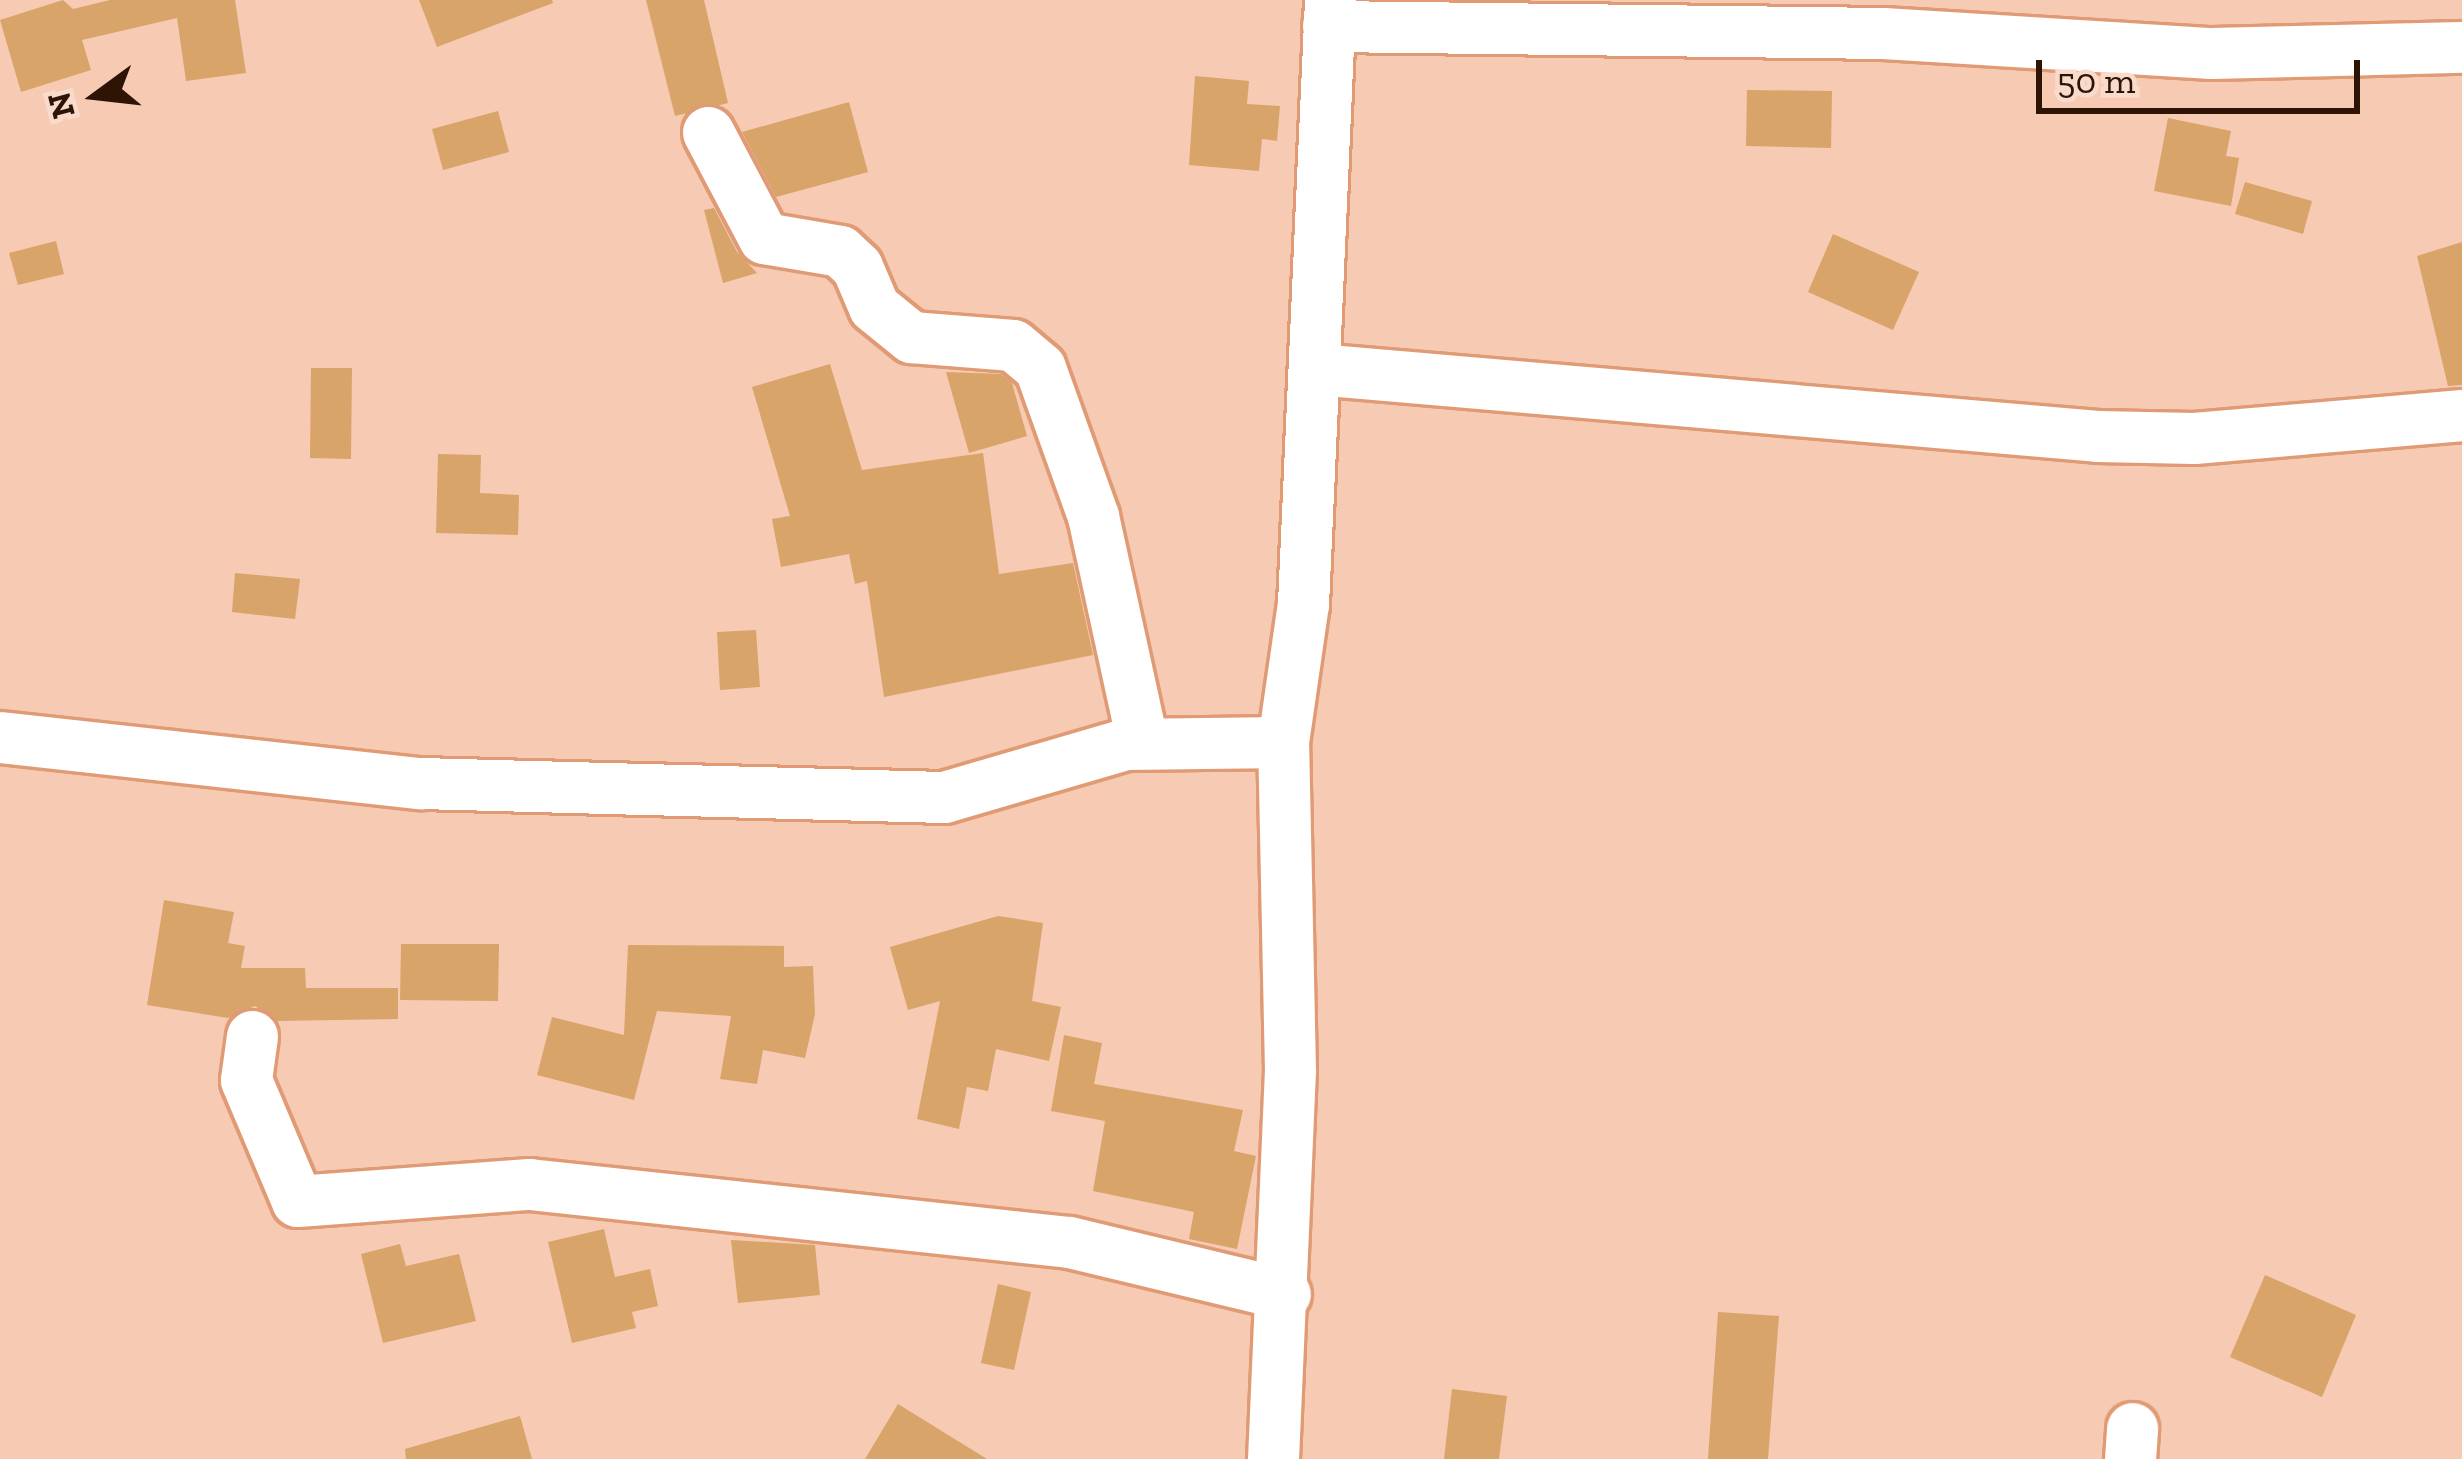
<!DOCTYPE html>
<style>
body{margin:0}
#map{position:relative;width:2462px;height:1459px;overflow:hidden;background:#f6cab3;font-family:"Zilla Slab",serif}
div>[style]{position:absolute}
.building>*{inset:0;background:#d8a469}
.roads{filter:drop-shadow(3px 0 #e09b75) drop-shadow(-3px 0 #e09b75) drop-shadow(0 3px #e09b75) drop-shadow(0 -3px #e09b75)}
.minor>*{height:51px;margin:-25.5px;padding:0 25.5px;transform-origin:25.5px;border-radius:25.5px;background:#fff}
span{translate:-50% -50%;white-space:nowrap;text-align:center;line-height:1.15;-webkit-text-stroke:10px #f9dbcc;paint-order:stroke}
.north{position:absolute;left:36px;top:36px;width:120px;height:120px;-webkit-text-stroke:9px #f9dbcc;paint-order:stroke;rotate:255deg;font-size:33px;font-weight:700;line-height:48px;text-align:center;color:#2d1405}
.north::after{content:'';display:block;margin:auto;width:42px;height:54px;background:#2d1405;clip-path:polygon(50% 0,100% 100%,50% 72%,0 100%)}
.scale{position:absolute;left:2036px;top:60px;width:324px;height:54px;box-sizing:border-box;border:6px solid #2d1405;border-top:0;padding-left:15px;font-size:36px;line-height:42px;white-space:nowrap;color:#2d1405;-webkit-text-stroke:9px #f9dbcc;paint-order:stroke}
</style>
<div id="map">
<div class="building">
<div style="clip-path:polygon(63px 0,73px 9px,110px 0,235px 0,246px 73px,186px 81px,177px 18px,82px 40px,91px 70px,21px 92px,0 20px)"></div>
<div style="clip-path:polygon(419px 0,552px 0,553px 3px,437px 47px)"></div>
<div style="clip-path:polygon(646px 0,704px 0,728px 103px,675px 116px)"></div>
<div style="clip-path:polygon(1195px 76px,1249px 81px,1247px 104px,1280px 106px,1277px 141px,1262px 139px,1259px 171px,1189px 165px)"></div>
<div style="clip-path:polygon(1747px 90px,1832px 91px,1831px 148px,1746px 146px)"></div>
<div style="clip-path:polygon(849px 102px,868px 172px,776px 197px,742px 132px)"></div>
<div style="clip-path:polygon(498px 111px,509px 152px,443px 170px,432px 129px)"></div>
<div style="clip-path:polygon(2168px 118px,2231px 131px,2226px 156px,2239px 158px,2231px 206px,2154px 191px)"></div>
<div style="clip-path:polygon(2245px 182px,2312px 201px,2303px 234px,2235px 214px)"></div>
<div style="clip-path:polygon(714px 208px,737px 252px,757px 273px,723px 283px,704px 210px)"></div>
<div style="clip-path:polygon(1833px 234px,1919px 272px,1893px 330px,1808px 292px)"></div>
<div style="clip-path:polygon(56px 241px,64px 274px,18px 285px,9px 253px)"></div>
<div style="clip-path:polygon(2462px 242px,2462px 385px,2448px 386px,2417px 256px)"></div>
<div style="clip-path:polygon(830px 364px,862px 470px,983px 453px,999px 574px,1073px 563px,1093px 655px,884px 697px,867px 581px,855px 584px,849px 554px,781px 567px,772px 519px,790px 516px,752px 387px)"></div>
<div style="clip-path:polygon(311px 368px,352px 368px,351px 459px,310px 458px)"></div>
<div style="clip-path:polygon(946px 372px,1001px 374px,1012px 383px,1027px 436px,969px 453px)"></div>
<div style="clip-path:polygon(438px 454px,481px 455px,480px 493px,519px 495px,518px 535px,436px 533px)"></div>
<div style="clip-path:polygon(235px 573px,300px 579px,295px 619px,232px 612px)"></div>
<div style="clip-path:polygon(756px 630px,760px 687px,720px 690px,717px 632px)"></div>
<div style="clip-path:polygon(164px 900px,234px 912px,228px 943px,245px 946px,241px 968px,305px 968px,306px 988px,398px 988px,398px 1019px,277px 1021px,255px 1006px,228px 1018px,147px 1005px)"></div>
<div style="clip-path:polygon(998px 916px,1043px 923px,1032px 1001px,1061px 1007px,1049px 1061px,996px 1049px,988px 1091px,967px 1087px,959px 1129px,917px 1119px,940px 1001px,908px 1010px,890px 947px)"></div>
<div style="clip-path:polygon(401px 944px,499px 944px,498px 1001px,400px 1000px)"></div>
<div style="clip-path:polygon(628px 945px,784px 946px,784px 967px,813px 966px,815px 1014px,805px 1058px,763px 1050px,757px 1084px,720px 1079px,731px 1016px,657px 1011px,634px 1100px,537px 1075px,552px 1017px,624px 1035px)"></div>
<div style="clip-path:polygon(1064px 1035px,1102px 1043px,1094px 1084px,1243px 1110px,1234px 1151px,1256px 1156px,1237px 1249px,1189px 1239px,1194px 1212px,1093px 1191px,1105px 1121px,1051px 1111px)"></div>
<div style="clip-path:polygon(604px 1229px,615px 1277px,650px 1269px,658px 1306px,632px 1312px,636px 1328px,572px 1343px,548px 1242px)"></div>
<div style="clip-path:polygon(731px 1240px,815px 1245px,820px 1295px,738px 1303px)"></div>
<div style="clip-path:polygon(400px 1244px,406px 1266px,459px 1254px,476px 1321px,383px 1343px,361px 1254px)"></div>
<div style="clip-path:polygon(2265px 1275px,2356px 1315px,2322px 1397px,2230px 1357px)"></div>
<div style="clip-path:polygon(998px 1284px,1031px 1292px,1014px 1370px,981px 1363px)"></div>
<div style="clip-path:polygon(1718px 1312px,1779px 1316px,1768px 1459px,1708px 1459px)"></div>
<div style="clip-path:polygon(1452px 1389px,1507px 1396px,1499px 1459px,1444px 1459px)"></div>
<div style="clip-path:polygon(898px 1404px,987px 1459px,865px 1459px)"></div>
<div style="clip-path:polygon(520px 1416px,532px 1459px,406px 1459px,405px 1449px)"></div>
</div>
<div class="roads">
<div class="minor">
<div style="left:1328px;top:26px;width:555px;rotate:0.72deg"></div>
<div style="left:1883px;top:33px;width:329px;rotate:3.5deg"></div>
<div style="left:2211px;top:53px;width:251px;rotate:-1.4deg"></div>
<div style="left:708px;top:132px;width:120px;rotate:62.2deg"></div>
<div style="left:764px;top:238px;width:77px;rotate:9.7deg"></div>
<div style="left:840px;top:251px;width:23px;rotate:43deg"></div>
<div style="left:857px;top:267px;width:43px;rotate:67deg"></div>
<div style="left:874px;top:307px;width:48px;rotate:39deg"></div>
<div style="left:911px;top:337px;width:102px;rotate:4.5deg"></div>
<div style="left:1013px;top:345px;width:35px;rotate:40deg"></div>
<div style="left:1040px;top:368px;width:157px;rotate:70.3deg"></div>
<div style="left:1093px;top:516px;width:230px;rotate:77.7deg"></div>
<div style="left:1316px;top:369px;width:784px;rotate:4.9deg"></div>
<div style="left:2097px;top:436px;width:97px;rotate:1.2deg"></div>
<div style="left:2194px;top:438px;width:269px;rotate:-4.9deg"></div>
<div style="left:0;top:737px;width:423px;rotate:6.3deg"></div>
<div style="left:420px;top:783px;width:524px;rotate:1.53deg"></div>
<div style="left:944px;top:797px;width:189px;rotate:-16.3deg"></div>
<div style="left:1125px;top:744px;width:158px;rotate:-0.7deg"></div>
<div style="left:252px;top:1036px;width:44px;rotate:97.8deg"></div>
<div style="left:246px;top:1080px;width:131px;rotate:67.1deg"></div>
<div style="left:297px;top:1201px;width:233px;rotate:-4.2deg"></div>
<div style="left:529px;top:1184px;width:543px;rotate:6.13deg"></div>
<div style="left:1069px;top:1242px;width:222px;rotate:13.5deg"></div>
<div style="left:1273px;top:1459px;width:388px;rotate:-87.5deg"></div>
<div style="left:1290px;top:1071px;width:329px;rotate:-91.2deg"></div>
<div style="left:1283px;top:742px;width:139px;rotate:-81.8deg"></div>
<div style="left:1303px;top:604px;width:605px;rotate:-87.44deg"></div>
<div style="left:2130px;top:1459px;width:31px;rotate:-86deg"></div>
</div>
</div>
<div class="north">N</div>
<div class="scale">50 m</div>
</div>
